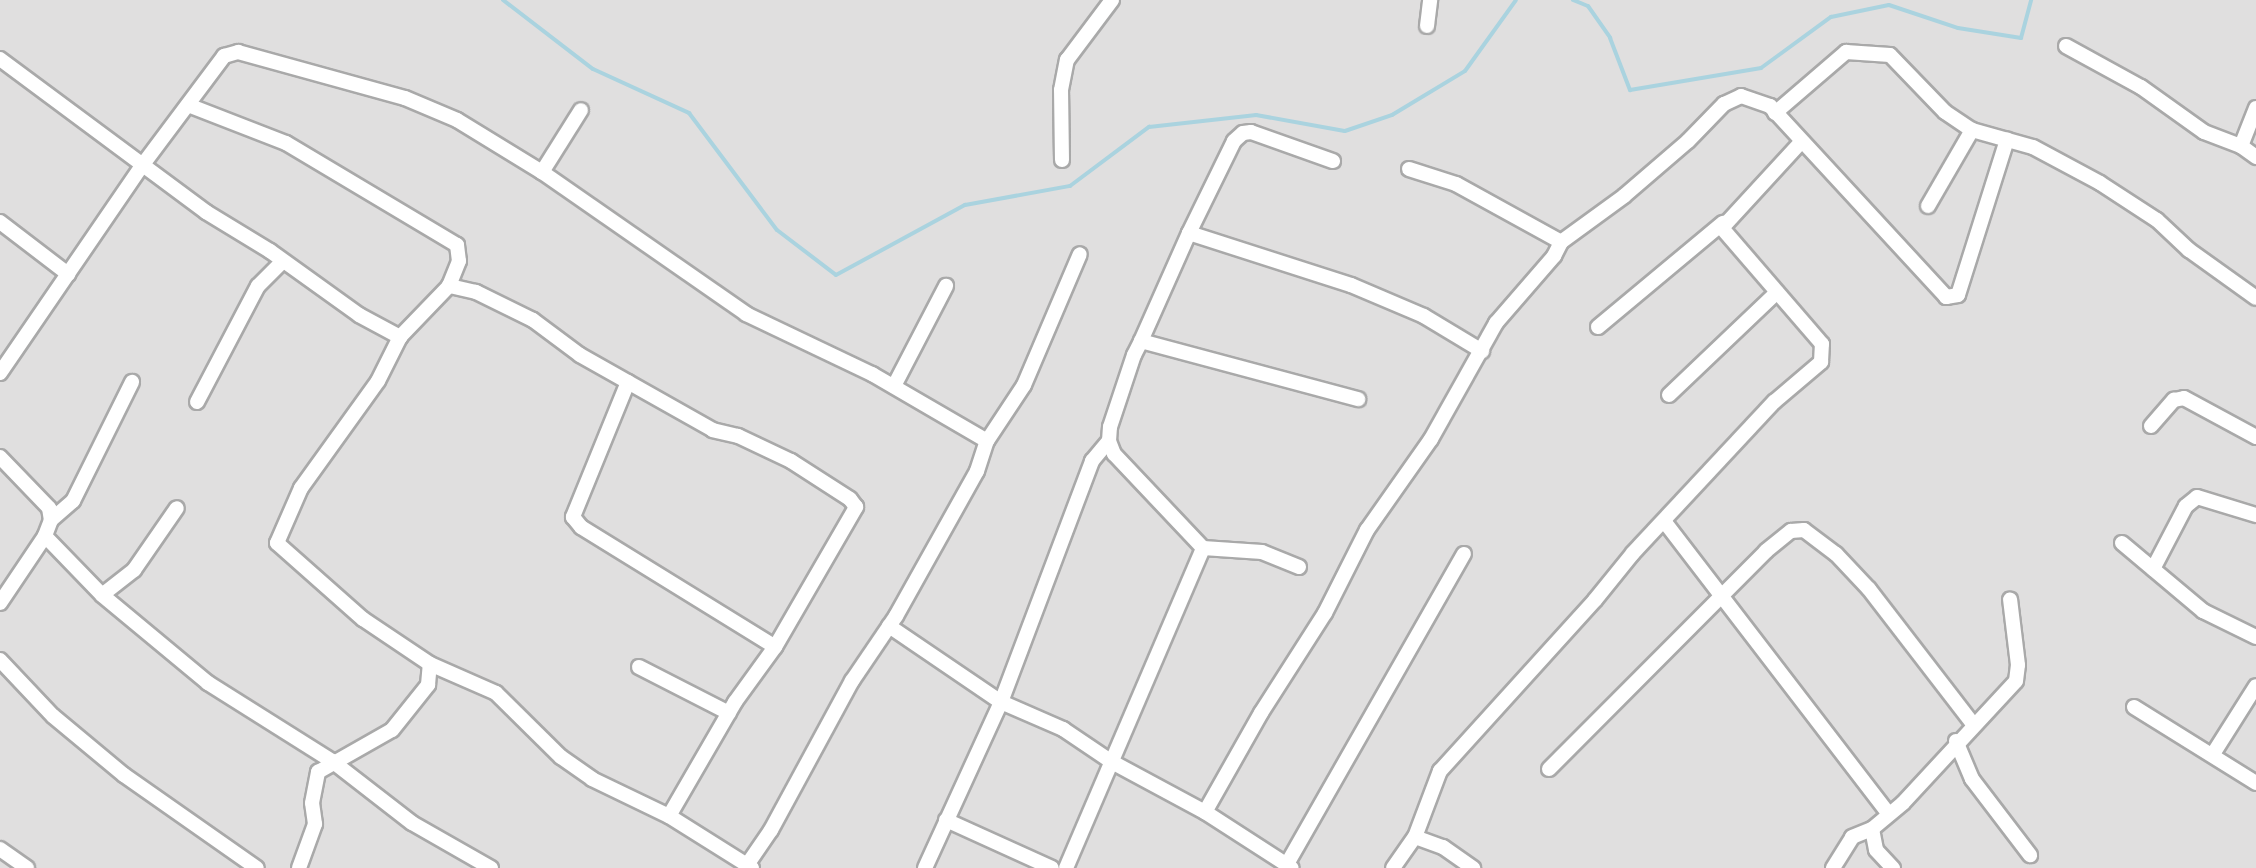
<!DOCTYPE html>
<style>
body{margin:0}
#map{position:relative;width:2256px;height:868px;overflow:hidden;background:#f2efe9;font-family:"Archivo Narrow",sans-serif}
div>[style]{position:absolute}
.residential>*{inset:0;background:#e0dfdf}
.stream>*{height:4px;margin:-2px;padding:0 2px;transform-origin:2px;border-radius:2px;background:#aad3df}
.roads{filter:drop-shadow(2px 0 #a9a9a9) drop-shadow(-2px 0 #a9a9a9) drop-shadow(0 2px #a9a9a9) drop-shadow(0 -2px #a9a9a9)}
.minor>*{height:14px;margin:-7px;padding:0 7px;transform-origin:7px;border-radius:7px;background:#fff}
span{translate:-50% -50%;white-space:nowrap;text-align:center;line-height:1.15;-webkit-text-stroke:4.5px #fff;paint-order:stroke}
</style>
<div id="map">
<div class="residential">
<div style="clip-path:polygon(0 0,2256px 0,2256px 868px,0 868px)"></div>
</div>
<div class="stream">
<div style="left:503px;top:0;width:113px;rotate:37.5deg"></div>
<div style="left:593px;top:69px;width:106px;rotate:24.6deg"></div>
<div style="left:689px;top:113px;width:146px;rotate:53.1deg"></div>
<div style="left:777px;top:230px;width:74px;rotate:37.3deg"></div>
<div style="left:836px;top:275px;width:147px;rotate:-28.5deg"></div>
<div style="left:965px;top:205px;width:107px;rotate:-10.3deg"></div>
<div style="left:1070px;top:186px;width:99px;rotate:-36.8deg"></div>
<div style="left:1149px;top:127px;width:108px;rotate:-6.4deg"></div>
<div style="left:1256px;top:115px;width:90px;rotate:10.2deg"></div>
<div style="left:1345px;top:131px;width:50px;rotate:-18.8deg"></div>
<div style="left:1392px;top:115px;width:85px;rotate:-31.1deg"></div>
<div style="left:1465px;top:71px;width:87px;rotate:-54.3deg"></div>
<div style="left:1573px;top:0;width:16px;rotate:22deg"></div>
<div style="left:1588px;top:6px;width:39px;rotate:55deg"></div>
<div style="left:1610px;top:38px;width:56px;rotate:69deg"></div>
<div style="left:1630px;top:90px;width:133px;rotate:-9.5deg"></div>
<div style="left:1761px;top:68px;width:87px;rotate:-36.1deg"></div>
<div style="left:1831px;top:17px;width:59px;rotate:-11.7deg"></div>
<div style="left:1889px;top:5px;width:73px;rotate:18.4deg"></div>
<div style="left:1958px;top:28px;width:64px;rotate:9deg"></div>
<div style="left:2021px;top:38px;width:39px;rotate:-75deg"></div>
</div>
<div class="roads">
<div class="minor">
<div style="left:1427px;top:26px;width:26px;rotate:-83deg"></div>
<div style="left:2066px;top:46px;width:85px;rotate:28.7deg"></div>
<div style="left:2141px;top:87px;width:77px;rotate:35.5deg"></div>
<div style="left:2204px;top:132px;width:40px;rotate:21deg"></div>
<div style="left:0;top:59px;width:257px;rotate:36.6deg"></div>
<div style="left:206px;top:212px;width:75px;rotate:31.4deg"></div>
<div style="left:270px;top:251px;width:110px;rotate:35.7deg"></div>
<div style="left:359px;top:315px;width:47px;rotate:28.2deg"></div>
<div style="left:188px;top:105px;width:105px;rotate:21.2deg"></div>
<div style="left:286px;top:143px;width:199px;rotate:30.8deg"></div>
<div style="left:457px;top:245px;width:16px;rotate:83deg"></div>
<div style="left:459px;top:261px;width:27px;rotate:112deg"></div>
<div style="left:2256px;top:108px;width:41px;rotate:111.5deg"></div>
<div style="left:2241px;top:146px;width:19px;rotate:36deg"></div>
<div style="left:1775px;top:113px;width:94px;rotate:-40.7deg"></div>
<div style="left:1846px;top:52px;width:44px;rotate:3.9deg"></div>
<div style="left:1890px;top:55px;width:79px;rotate:46deg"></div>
<div style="left:1945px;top:112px;width:32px;rotate:34deg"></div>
<div style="left:1972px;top:130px;width:63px;rotate:15.6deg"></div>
<div style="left:2033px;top:147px;width:76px;rotate:28.2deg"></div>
<div style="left:2100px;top:183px;width:68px;rotate:33deg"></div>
<div style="left:2157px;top:220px;width:44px;rotate:43.2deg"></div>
<div style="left:2189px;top:250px;width:82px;rotate:35.6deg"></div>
<div style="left:1062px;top:160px;width:70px;rotate:-90.8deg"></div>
<div style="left:1061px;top:90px;width:31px;rotate:-79deg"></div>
<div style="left:1067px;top:60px;width:75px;rotate:-53.1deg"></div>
<div style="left:1409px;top:169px;width:49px;rotate:17.7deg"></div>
<div style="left:1456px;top:184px;width:120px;rotate:28.9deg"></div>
<div style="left:542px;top:172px;width:73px;rotate:-57.8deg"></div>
<div style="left:1928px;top:206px;width:88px;rotate:-59.9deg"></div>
<div style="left:0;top:222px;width:86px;rotate:37.4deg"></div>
<div style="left:1189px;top:233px;width:170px;rotate:17.8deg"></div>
<div style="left:1351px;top:285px;width:79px;rotate:23deg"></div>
<div style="left:1424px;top:316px;width:68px;rotate:31.1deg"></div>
<div style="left:1598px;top:327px;width:163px;rotate:-39.8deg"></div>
<div style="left:1141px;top:341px;width:118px;rotate:-66deg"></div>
<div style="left:1189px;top:233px;width:102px;rotate:-63.9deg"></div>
<div style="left:1234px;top:141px;width:12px;rotate:-42deg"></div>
<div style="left:1243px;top:133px;width:8px;rotate:-7deg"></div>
<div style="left:1251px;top:132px;width:87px;rotate:19.5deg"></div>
<div style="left:0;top:373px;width:255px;rotate:-55.6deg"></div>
<div style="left:144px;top:163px;width:134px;rotate:-53.2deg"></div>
<div style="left:224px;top:56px;width:15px;rotate:-16deg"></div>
<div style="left:238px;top:52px;width:173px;rotate:15.4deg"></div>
<div style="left:405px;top:98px;width:56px;rotate:22.9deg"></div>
<div style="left:457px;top:120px;width:100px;rotate:31.5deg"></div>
<div style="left:542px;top:172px;width:249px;rotate:34.8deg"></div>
<div style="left:746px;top:314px;width:140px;rotate:25.5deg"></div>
<div style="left:872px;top:374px;width:133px;rotate:30.2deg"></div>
<div style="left:628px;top:382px;width:146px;rotate:112.2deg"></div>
<div style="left:573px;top:517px;width:13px;rotate:51deg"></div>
<div style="left:581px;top:527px;width:228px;rotate:31.7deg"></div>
<div style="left:894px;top:386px;width:113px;rotate:-62.5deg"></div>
<div style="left:1669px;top:395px;width:149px;rotate:-43.6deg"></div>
<div style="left:197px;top:402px;width:131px;rotate:-62.3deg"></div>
<div style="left:258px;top:286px;width:35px;rotate:-45deg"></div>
<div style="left:2151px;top:426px;width:35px;rotate:-49deg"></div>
<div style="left:2174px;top:400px;width:10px;rotate:-11deg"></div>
<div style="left:2184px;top:398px;width:82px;rotate:28.4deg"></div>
<div style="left:0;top:457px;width:71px;rotate:46.1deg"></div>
<div style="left:49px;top:508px;width:12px;rotate:81deg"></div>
<div style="left:51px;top:520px;width:17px;rotate:111deg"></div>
<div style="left:45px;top:536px;width:82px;rotate:46deg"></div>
<div style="left:102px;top:595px;width:138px;rotate:39.7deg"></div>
<div style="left:208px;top:683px;width:146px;rotate:32.2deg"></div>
<div style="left:332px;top:761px;width:101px;rotate:37.8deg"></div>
<div style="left:412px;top:823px;width:91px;rotate:29.7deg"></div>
<div style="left:51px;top:520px;width:29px;rotate:-41deg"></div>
<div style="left:73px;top:501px;width:133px;rotate:-63.6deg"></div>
<div style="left:1664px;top:521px;width:368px;rotate:52.5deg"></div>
<div style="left:2122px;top:543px;width:106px;rotate:40deg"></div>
<div style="left:2203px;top:611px;width:59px;rotate:26.1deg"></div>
<div style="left:1299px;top:567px;width:40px;rotate:-158deg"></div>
<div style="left:1262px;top:552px;width:59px;rotate:-176.1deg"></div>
<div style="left:1203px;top:548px;width:129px;rotate:-133.4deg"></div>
<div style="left:1114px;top:454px;width:14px;rotate:-111deg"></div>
<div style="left:1109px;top:441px;width:14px;rotate:-86deg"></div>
<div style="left:1110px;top:427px;width:76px;rotate:-71.6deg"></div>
<div style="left:1134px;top:355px;width:16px;rotate:-63deg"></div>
<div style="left:1141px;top:341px;width:225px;rotate:15deg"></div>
<div style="left:2153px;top:569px;width:71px;rotate:-62.4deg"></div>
<div style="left:2186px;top:506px;width:14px;rotate:-39deg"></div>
<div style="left:2197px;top:497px;width:62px;rotate:17deg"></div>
<div style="left:102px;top:595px;width:41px;rotate:-38deg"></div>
<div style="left:134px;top:570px;width:75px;rotate:-55.3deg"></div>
<div style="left:0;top:603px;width:81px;rotate:-56.1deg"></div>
<div style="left:889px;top:626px;width:135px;rotate:34.2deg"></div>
<div style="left:1001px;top:702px;width:68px;rotate:23.5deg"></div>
<div style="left:1063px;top:729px;width:59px;rotate:34deg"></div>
<div style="left:1112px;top:762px;width:106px;rotate:28.3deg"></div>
<div style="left:1205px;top:812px;width:103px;rotate:32.8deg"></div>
<div style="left:0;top:660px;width:77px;rotate:46.6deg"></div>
<div style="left:53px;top:716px;width:92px;rotate:39.7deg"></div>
<div style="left:124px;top:775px;width:162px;rotate:35deg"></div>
<div style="left:639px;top:667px;width:101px;rotate:27.1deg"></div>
<div style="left:2134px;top:707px;width:144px;rotate:31.9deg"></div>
<div style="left:1956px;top:741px;width:41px;rotate:67.2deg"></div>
<div style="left:1972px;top:779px;width:96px;rotate:52.7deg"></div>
<div style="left:2213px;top:754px;width:80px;rotate:-57.7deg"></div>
<div style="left:1549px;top:769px;width:308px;rotate:-45.1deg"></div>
<div style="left:1766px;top:551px;width:32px;rotate:-39deg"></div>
<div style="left:1791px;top:531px;width:13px;rotate:-4deg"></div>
<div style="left:1804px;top:530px;width:40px;rotate:37deg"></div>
<div style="left:1836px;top:554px;width:48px;rotate:46.7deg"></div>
<div style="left:1869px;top:589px;width:170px;rotate:52.4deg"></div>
<div style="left:1205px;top:812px;width:114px;rotate:-60.5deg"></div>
<div style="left:1261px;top:713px;width:119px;rotate:-57.4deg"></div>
<div style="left:1325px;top:613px;width:93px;rotate:-63.2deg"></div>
<div style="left:1367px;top:530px;width:111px;rotate:-54.9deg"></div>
<div style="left:1431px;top:439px;width:133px;rotate:-60.7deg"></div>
<div style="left:1496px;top:323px;width:89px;rotate:-49.1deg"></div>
<div style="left:1554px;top:256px;width:16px;rotate:-63deg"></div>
<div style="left:1561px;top:242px;width:78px;rotate:-36.1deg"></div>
<div style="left:1624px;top:196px;width:84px;rotate:-40.7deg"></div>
<div style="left:1688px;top:141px;width:52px;rotate:-45.8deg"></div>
<div style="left:1724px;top:104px;width:19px;rotate:-25deg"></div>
<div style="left:1741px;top:96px;width:31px;rotate:19deg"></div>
<div style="left:1770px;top:106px;width:260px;rotate:47.3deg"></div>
<div style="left:1946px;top:297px;width:12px;rotate:-9deg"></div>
<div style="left:1958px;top:295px;width:163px;rotate:-72.5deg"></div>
<div style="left:669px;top:816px;width:132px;rotate:-59.9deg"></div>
<div style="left:735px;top:702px;width:68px;rotate:-54deg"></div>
<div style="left:775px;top:647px;width:162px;rotate:-59.9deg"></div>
<div style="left:856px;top:507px;width:10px;rotate:-127deg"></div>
<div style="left:850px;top:499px;width:70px;rotate:-147.2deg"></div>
<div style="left:791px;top:461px;width:59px;rotate:-154.7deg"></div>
<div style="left:738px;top:436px;width:26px;rotate:-167deg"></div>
<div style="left:713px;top:430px;width:153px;rotate:-150.6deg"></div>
<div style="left:580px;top:355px;width:59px;rotate:-143.3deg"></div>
<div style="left:533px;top:320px;width:64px;rotate:-153.8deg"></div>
<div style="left:476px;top:292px;width:28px;rotate:-167deg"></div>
<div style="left:449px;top:286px;width:71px;rotate:133.9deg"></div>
<div style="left:400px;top:337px;width:49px;rotate:116.6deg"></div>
<div style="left:378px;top:381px;width:132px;rotate:125.7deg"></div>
<div style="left:301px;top:488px;width:60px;rotate:113.6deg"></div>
<div style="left:277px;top:543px;width:115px;rotate:41.5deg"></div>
<div style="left:363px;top:619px;width:81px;rotate:33.9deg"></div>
<div style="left:430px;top:664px;width:72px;rotate:23.7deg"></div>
<div style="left:496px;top:693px;width:91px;rotate:44.6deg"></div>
<div style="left:561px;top:757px;width:38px;rotate:35deg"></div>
<div style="left:592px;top:779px;width:85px;rotate:25.7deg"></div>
<div style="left:669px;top:816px;width:98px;rotate:32.1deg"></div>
<div style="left:946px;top:820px;width:116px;rotate:24.4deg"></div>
<div style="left:1872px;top:829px;width:21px;rotate:79deg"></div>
<div style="left:1876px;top:850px;width:25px;rotate:47deg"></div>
<div style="left:1415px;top:837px;width:30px;rotate:20deg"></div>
<div style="left:1443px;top:847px;width:37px;rotate:35deg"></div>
<div style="left:0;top:849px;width:33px;rotate:35deg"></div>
<div style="left:1287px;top:864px;width:357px;rotate:-60.3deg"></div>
<div style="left:747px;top:865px;width:42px;rotate:-55.6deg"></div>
<div style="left:771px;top:830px;width:170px;rotate:-61.5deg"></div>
<div style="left:852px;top:681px;width:78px;rotate:-55.9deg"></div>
<div style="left:896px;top:616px;width:166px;rotate:-60.8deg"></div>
<div style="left:977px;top:471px;width:32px;rotate:-72deg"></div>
<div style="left:987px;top:441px;width:67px;rotate:-56.5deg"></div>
<div style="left:1024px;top:385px;width:142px;rotate:-66.9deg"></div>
<div style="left:299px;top:868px;width:47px;rotate:-70deg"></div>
<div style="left:315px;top:824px;width:21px;rotate:-98deg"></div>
<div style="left:312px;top:803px;width:32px;rotate:-79deg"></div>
<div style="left:318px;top:772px;width:85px;rotate:-29.6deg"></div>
<div style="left:392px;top:730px;width:58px;rotate:-51.3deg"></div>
<div style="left:428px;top:685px;width:21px;rotate:-85deg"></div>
<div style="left:925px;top:868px;width:183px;rotate:-65.4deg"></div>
<div style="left:1001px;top:702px;width:258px;rotate:-69.3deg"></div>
<div style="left:1092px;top:461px;width:26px;rotate:-50deg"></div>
<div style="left:1066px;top:868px;width:348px;rotate:-66.8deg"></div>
<div style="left:1393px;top:868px;width:38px;rotate:-55deg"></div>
<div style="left:1415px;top:837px;width:71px;rotate:-69.3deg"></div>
<div style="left:1440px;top:771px;width:231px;rotate:-47.8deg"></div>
<div style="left:1595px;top:600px;width:60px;rotate:-51deg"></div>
<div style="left:1633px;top:553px;width:207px;rotate:-47deg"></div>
<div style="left:1774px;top:402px;width:62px;rotate:-40.4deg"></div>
<div style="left:1821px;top:362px;width:18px;rotate:-87deg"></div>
<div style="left:1822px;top:344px;width:153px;rotate:-130.8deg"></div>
<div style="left:1722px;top:228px;width:117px;rotate:-47.4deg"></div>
<div style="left:1833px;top:868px;width:36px;rotate:-58deg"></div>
<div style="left:1852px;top:837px;width:22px;rotate:-22deg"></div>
<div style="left:1872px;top:829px;width:40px;rotate:-40deg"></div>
<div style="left:1903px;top:803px;width:166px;rotate:-47.2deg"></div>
<div style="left:2016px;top:681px;width:16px;rotate:-83deg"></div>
<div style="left:2018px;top:665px;width:66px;rotate:-96.9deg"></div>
</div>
</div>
</div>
